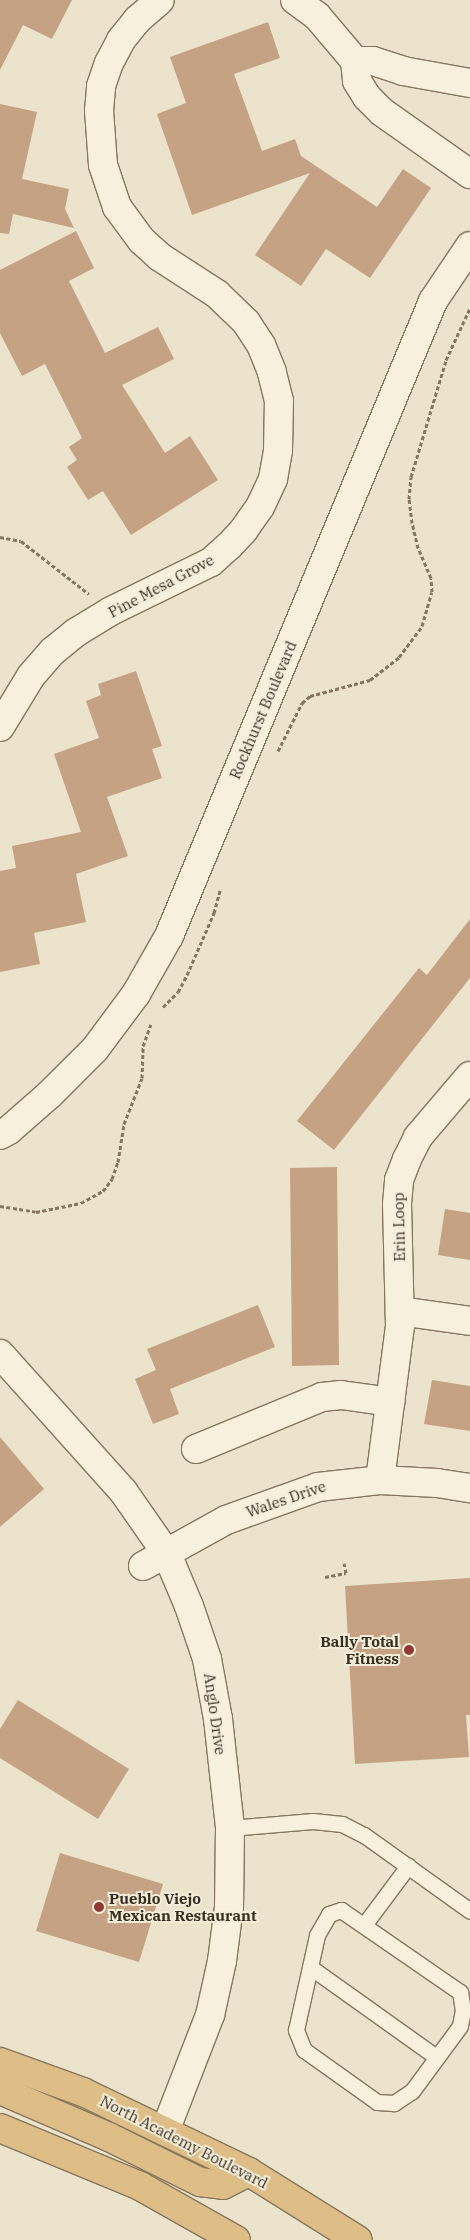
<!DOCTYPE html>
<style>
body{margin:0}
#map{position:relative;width:470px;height:2240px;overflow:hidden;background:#ebe3cb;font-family:"IBM Plex Serif",serif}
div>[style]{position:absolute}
.building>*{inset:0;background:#c5a284}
.path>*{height:3px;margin-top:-1.5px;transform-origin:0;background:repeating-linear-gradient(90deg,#867660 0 4px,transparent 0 6.5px)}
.roads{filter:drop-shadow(1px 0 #867660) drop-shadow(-1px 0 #867660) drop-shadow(0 1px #867660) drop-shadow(0 -1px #867660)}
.service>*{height:15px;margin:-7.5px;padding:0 7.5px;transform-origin:7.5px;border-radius:7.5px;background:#f6f0dd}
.minor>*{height:28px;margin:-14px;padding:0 14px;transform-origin:14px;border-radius:14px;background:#f6f0dd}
.trunk>*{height:28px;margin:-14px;padding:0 14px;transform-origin:14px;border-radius:14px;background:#debe86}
.dots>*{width:14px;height:14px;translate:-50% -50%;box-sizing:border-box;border:2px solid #f3edda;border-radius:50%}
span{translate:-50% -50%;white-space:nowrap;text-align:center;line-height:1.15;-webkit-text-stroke:4px #f3edda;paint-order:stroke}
.street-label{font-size:15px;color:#382e22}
.poi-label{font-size:15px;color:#382e22;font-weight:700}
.right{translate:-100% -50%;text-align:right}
.left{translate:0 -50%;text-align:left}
</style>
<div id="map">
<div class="building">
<div style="clip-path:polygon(0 0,72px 0,52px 39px,23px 25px,0 70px)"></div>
<div style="clip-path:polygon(268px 22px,280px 58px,234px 74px,262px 151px,295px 139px,301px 156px,377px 207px,403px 169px,431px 188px,370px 278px,326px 249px,301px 286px,255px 255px,310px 173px,192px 215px,157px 114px,186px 103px,170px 57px)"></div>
<div style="clip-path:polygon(0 104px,37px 112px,22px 179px,69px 189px,65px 209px,74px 228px,13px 214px,9px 234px,0 233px)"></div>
<div style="clip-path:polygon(76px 231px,94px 268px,69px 281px,105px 353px,158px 327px,174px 359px,122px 385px,165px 453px,190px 436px,218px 480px,131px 535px,103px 491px,88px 500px,67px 467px,77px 460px,69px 447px,82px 438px,45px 364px,22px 376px,0 333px,0 270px)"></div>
<div style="clip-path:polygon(136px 671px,162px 746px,152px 749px,162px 778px,107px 797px,128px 856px,76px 874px,86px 922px,34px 933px,40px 964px,0 972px,0 871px,16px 868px,12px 846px,81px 832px,54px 754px,99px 738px,86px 701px,101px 695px,98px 684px)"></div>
<div style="clip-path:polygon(470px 919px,470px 978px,334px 1150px,297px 1121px,419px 968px,427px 975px)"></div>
<div style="clip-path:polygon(337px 1167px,339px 1365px,292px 1366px,290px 1168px)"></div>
<div style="clip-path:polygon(445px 1209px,470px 1213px,470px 1260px,438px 1255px)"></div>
<div style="clip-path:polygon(258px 1305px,275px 1347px,170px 1389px,179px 1414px,153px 1424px,135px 1379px,156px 1370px,147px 1349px)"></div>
<div style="clip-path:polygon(432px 1380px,470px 1386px,470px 1431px,424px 1424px)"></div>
<div style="clip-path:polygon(0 1437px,44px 1489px,0 1527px)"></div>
<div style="clip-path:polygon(470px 1578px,470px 1715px,466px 1715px,469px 1757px,355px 1764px,345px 1586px)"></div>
<div style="clip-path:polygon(18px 1700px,129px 1769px,98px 1819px,0 1758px,0 1729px)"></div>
<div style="clip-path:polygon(60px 1853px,163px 1884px,139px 1962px,36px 1931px)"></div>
</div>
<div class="path">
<div style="left:0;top:537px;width:21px;rotate:11deg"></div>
<div style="left:21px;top:541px;width:86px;rotate:37.9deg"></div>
<div style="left:278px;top:751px;width:54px;rotate:-63.4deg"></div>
<div style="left:302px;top:703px;width:11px;rotate:-41deg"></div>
<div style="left:310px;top:696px;width:62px;rotate:-14.9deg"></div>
<div style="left:370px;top:680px;width:37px;rotate:-38deg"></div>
<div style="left:399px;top:657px;width:39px;rotate:-53deg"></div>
<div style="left:422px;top:626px;width:35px;rotate:-74deg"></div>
<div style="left:432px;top:592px;width:14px;rotate:-94deg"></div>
<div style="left:431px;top:578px;width:33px;rotate:-113deg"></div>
<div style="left:418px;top:548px;width:26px;rotate:-103deg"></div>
<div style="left:412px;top:523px;width:24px;rotate:-97deg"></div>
<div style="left:409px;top:499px;width:22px;rotate:-85deg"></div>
<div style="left:411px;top:477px;width:122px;rotate:-73.3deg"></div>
<div style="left:446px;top:360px;width:57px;rotate:-65.2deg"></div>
<div style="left:163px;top:1007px;width:21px;rotate:-45deg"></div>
<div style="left:178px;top:992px;width:19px;rotate:-62deg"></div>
<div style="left:187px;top:975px;width:68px;rotate:-66.5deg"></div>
<div style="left:214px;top:913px;width:24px;rotate:-75deg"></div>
<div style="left:0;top:1206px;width:36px;rotate:9deg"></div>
<div style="left:36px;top:1212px;width:46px;rotate:-11.3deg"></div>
<div style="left:81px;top:1203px;width:25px;rotate:-29deg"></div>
<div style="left:103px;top:1191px;width:15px;rotate:-53deg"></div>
<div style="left:112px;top:1179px;width:18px;rotate:-71deg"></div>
<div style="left:118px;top:1162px;width:38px;rotate:-81deg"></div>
<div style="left:124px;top:1124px;width:49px;rotate:-68.6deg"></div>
<div style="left:142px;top:1078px;width:32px;rotate:-88deg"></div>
<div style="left:143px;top:1046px;width:23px;rotate:-70deg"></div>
<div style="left:325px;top:1577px;width:21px;rotate:-11deg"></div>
<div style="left:346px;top:1573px;width:10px;rotate:-101deg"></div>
</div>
<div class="roads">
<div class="service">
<div style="left:230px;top:1828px;width:83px;rotate:-4.8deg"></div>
<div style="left:313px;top:1821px;width:29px;rotate:6deg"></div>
<div style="left:342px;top:1824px;width:25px;rotate:27deg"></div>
<div style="left:364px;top:1835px;width:130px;rotate:35.6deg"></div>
<div style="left:341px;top:1910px;width:145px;rotate:34.6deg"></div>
<div style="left:460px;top:1992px;width:18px;rotate:81deg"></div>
<div style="left:463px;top:2010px;width:16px;rotate:101deg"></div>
<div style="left:460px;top:2026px;width:81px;rotate:126.4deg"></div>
<div style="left:412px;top:2091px;width:22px;rotate:146deg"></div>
<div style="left:394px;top:2103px;width:17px;rotate:-177deg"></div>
<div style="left:377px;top:2102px;width:90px;rotate:-144.5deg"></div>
<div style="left:304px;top:2050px;width:22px;rotate:-112deg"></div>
<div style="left:296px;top:2030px;width:97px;rotate:-77.5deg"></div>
<div style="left:317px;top:1935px;width:24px;rotate:-60deg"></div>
<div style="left:329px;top:1914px;width:13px;rotate:-18deg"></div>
<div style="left:364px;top:1925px;width:74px;rotate:-53.3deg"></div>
<div style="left:310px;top:1967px;width:155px;rotate:35.5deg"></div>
</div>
<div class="minor">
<div style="left:295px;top:0;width:27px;rotate:36deg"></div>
<div style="left:317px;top:16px;width:59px;rotate:49.8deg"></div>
<div style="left:355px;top:61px;width:20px;rotate:84deg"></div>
<div style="left:357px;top:81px;width:19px;rotate:58deg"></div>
<div style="left:367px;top:97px;width:21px;rotate:45deg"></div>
<div style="left:382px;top:112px;width:108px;rotate:35.2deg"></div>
<div style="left:355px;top:61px;width:18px"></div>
<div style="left:373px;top:61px;width:32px;rotate:18deg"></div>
<div style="left:403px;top:71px;width:68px;rotate:10.2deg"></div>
<div style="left:0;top:727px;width:60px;rotate:-58.7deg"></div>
<div style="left:31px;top:676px;width:33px;rotate:-49deg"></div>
<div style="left:53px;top:651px;width:28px;rotate:-39deg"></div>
<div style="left:75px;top:633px;width:42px;rotate:-31.4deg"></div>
<div style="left:111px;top:611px;width:111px;rotate:-26.1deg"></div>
<div style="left:211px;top:562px;width:24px;rotate:-42deg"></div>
<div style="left:229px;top:546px;width:21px;rotate:-47deg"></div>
<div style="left:243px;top:531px;width:29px;rotate:-55deg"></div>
<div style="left:260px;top:507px;width:31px;rotate:-65deg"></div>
<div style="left:273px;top:479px;width:28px;rotate:-80deg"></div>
<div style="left:278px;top:451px;width:50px;rotate:-88.9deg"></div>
<div style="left:279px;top:401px;width:30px;rotate:-104deg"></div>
<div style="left:272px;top:372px;width:29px;rotate:-112deg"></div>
<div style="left:261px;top:345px;width:27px;rotate:-123deg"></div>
<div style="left:246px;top:322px;width:40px;rotate:-136deg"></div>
<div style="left:217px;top:294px;width:68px;rotate:-147deg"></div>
<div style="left:160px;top:257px;width:24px;rotate:-138deg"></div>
<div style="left:142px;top:241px;width:42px;rotate:-126.3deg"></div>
<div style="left:117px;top:207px;width:44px;rotate:-108.4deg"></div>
<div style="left:103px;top:165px;width:54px;rotate:-94.2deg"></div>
<div style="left:99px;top:111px;width:25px;rotate:-85deg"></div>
<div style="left:101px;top:86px;width:24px;rotate:-71deg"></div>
<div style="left:109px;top:63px;width:26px;rotate:-62deg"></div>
<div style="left:121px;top:40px;width:26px;rotate:-51deg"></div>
<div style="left:137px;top:20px;width:30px;rotate:-41deg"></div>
<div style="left:0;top:1135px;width:10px;rotate:-29deg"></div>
<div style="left:9px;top:1130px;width:53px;rotate:-41.2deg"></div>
<div style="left:49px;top:1095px;width:65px;rotate:-45deg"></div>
<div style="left:95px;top:1049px;width:69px;rotate:-53.3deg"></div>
<div style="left:136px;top:994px;width:67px;rotate:-60.4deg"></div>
<div style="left:169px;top:936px;width:688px;rotate:-67.42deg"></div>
<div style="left:433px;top:301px;width:66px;rotate:-56.1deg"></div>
<div style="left:400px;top:1311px;width:71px;rotate:8.1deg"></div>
<div style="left:0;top:1354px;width:184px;rotate:48.1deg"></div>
<div style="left:123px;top:1491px;width:77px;rotate:55.1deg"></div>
<div style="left:167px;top:1554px;width:56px;rotate:67.1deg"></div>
<div style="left:189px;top:1606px;width:56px;rotate:71.2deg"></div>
<div style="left:207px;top:1659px;width:61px;rotate:79.6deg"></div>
<div style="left:218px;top:1719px;width:110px;rotate:83.7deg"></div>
<div style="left:230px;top:1828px;width:79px;rotate:90.7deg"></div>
<div style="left:229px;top:1907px;width:54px;rotate:97.4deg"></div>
<div style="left:222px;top:1961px;width:55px;rotate:102.5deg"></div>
<div style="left:210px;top:2015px;width:124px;rotate:111.2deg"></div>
<div style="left:196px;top:1449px;width:136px;rotate:-22.4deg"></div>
<div style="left:322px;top:1397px;width:19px;rotate:-6deg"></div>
<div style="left:341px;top:1395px;width:50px;rotate:8deg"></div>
<div style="left:380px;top:1480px;width:155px;rotate:-82.6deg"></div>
<div style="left:400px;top:1326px;width:122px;rotate:-91.4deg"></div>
<div style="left:397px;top:1204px;width:24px;rotate:-85deg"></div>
<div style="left:399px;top:1180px;width:22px;rotate:-69deg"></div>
<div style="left:407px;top:1159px;width:25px;rotate:-63deg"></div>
<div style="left:418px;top:1137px;width:80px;rotate:-49.6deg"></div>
<div style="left:143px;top:1566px;width:95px;rotate:-29deg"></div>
<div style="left:226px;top:1520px;width:98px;rotate:-19.7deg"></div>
<div style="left:318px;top:1487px;width:62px;rotate:-6.4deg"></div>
<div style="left:380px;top:1480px;width:57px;rotate:3deg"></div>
<div style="left:437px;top:1483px;width:33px;rotate:9deg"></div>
</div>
<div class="trunk">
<div style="left:0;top:2062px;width:88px;rotate:19.9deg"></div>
<div style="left:83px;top:2092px;width:184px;rotate:25.7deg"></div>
<div style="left:249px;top:2172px;width:128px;rotate:32deg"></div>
<div style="left:0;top:2090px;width:119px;rotate:23.3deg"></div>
<div style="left:109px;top:2137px;width:102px;rotate:26.3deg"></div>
<div style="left:200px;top:2182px;width:23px;rotate:7deg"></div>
<div style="left:223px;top:2185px;width:29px;rotate:-27deg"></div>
<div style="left:0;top:2128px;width:152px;rotate:22.5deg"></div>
<div style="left:140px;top:2186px;width:110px;rotate:29.4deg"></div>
</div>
</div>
<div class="dots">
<div style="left:409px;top:1650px;background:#903936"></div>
<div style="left:99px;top:1907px;background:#903936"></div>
</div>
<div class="street-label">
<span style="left:161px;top:586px;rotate:-28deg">Pine Mesa Grove</span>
<span style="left:263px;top:710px;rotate:-67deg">Rockhurst Boulevard</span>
<span style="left:399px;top:1227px;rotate:-91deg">Erin Loop</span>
<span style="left:286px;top:1499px;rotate:-19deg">Wales Drive</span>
<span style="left:215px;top:1714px;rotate:82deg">Anglo Drive</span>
<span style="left:184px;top:2142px;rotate:27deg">North Academy Boulevard</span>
</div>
<div class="poi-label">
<span class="right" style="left:399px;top:1650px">Bally Total<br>Fitness</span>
<span class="left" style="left:109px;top:1907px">Pueblo Viejo<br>Mexican Restaurant</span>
</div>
</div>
